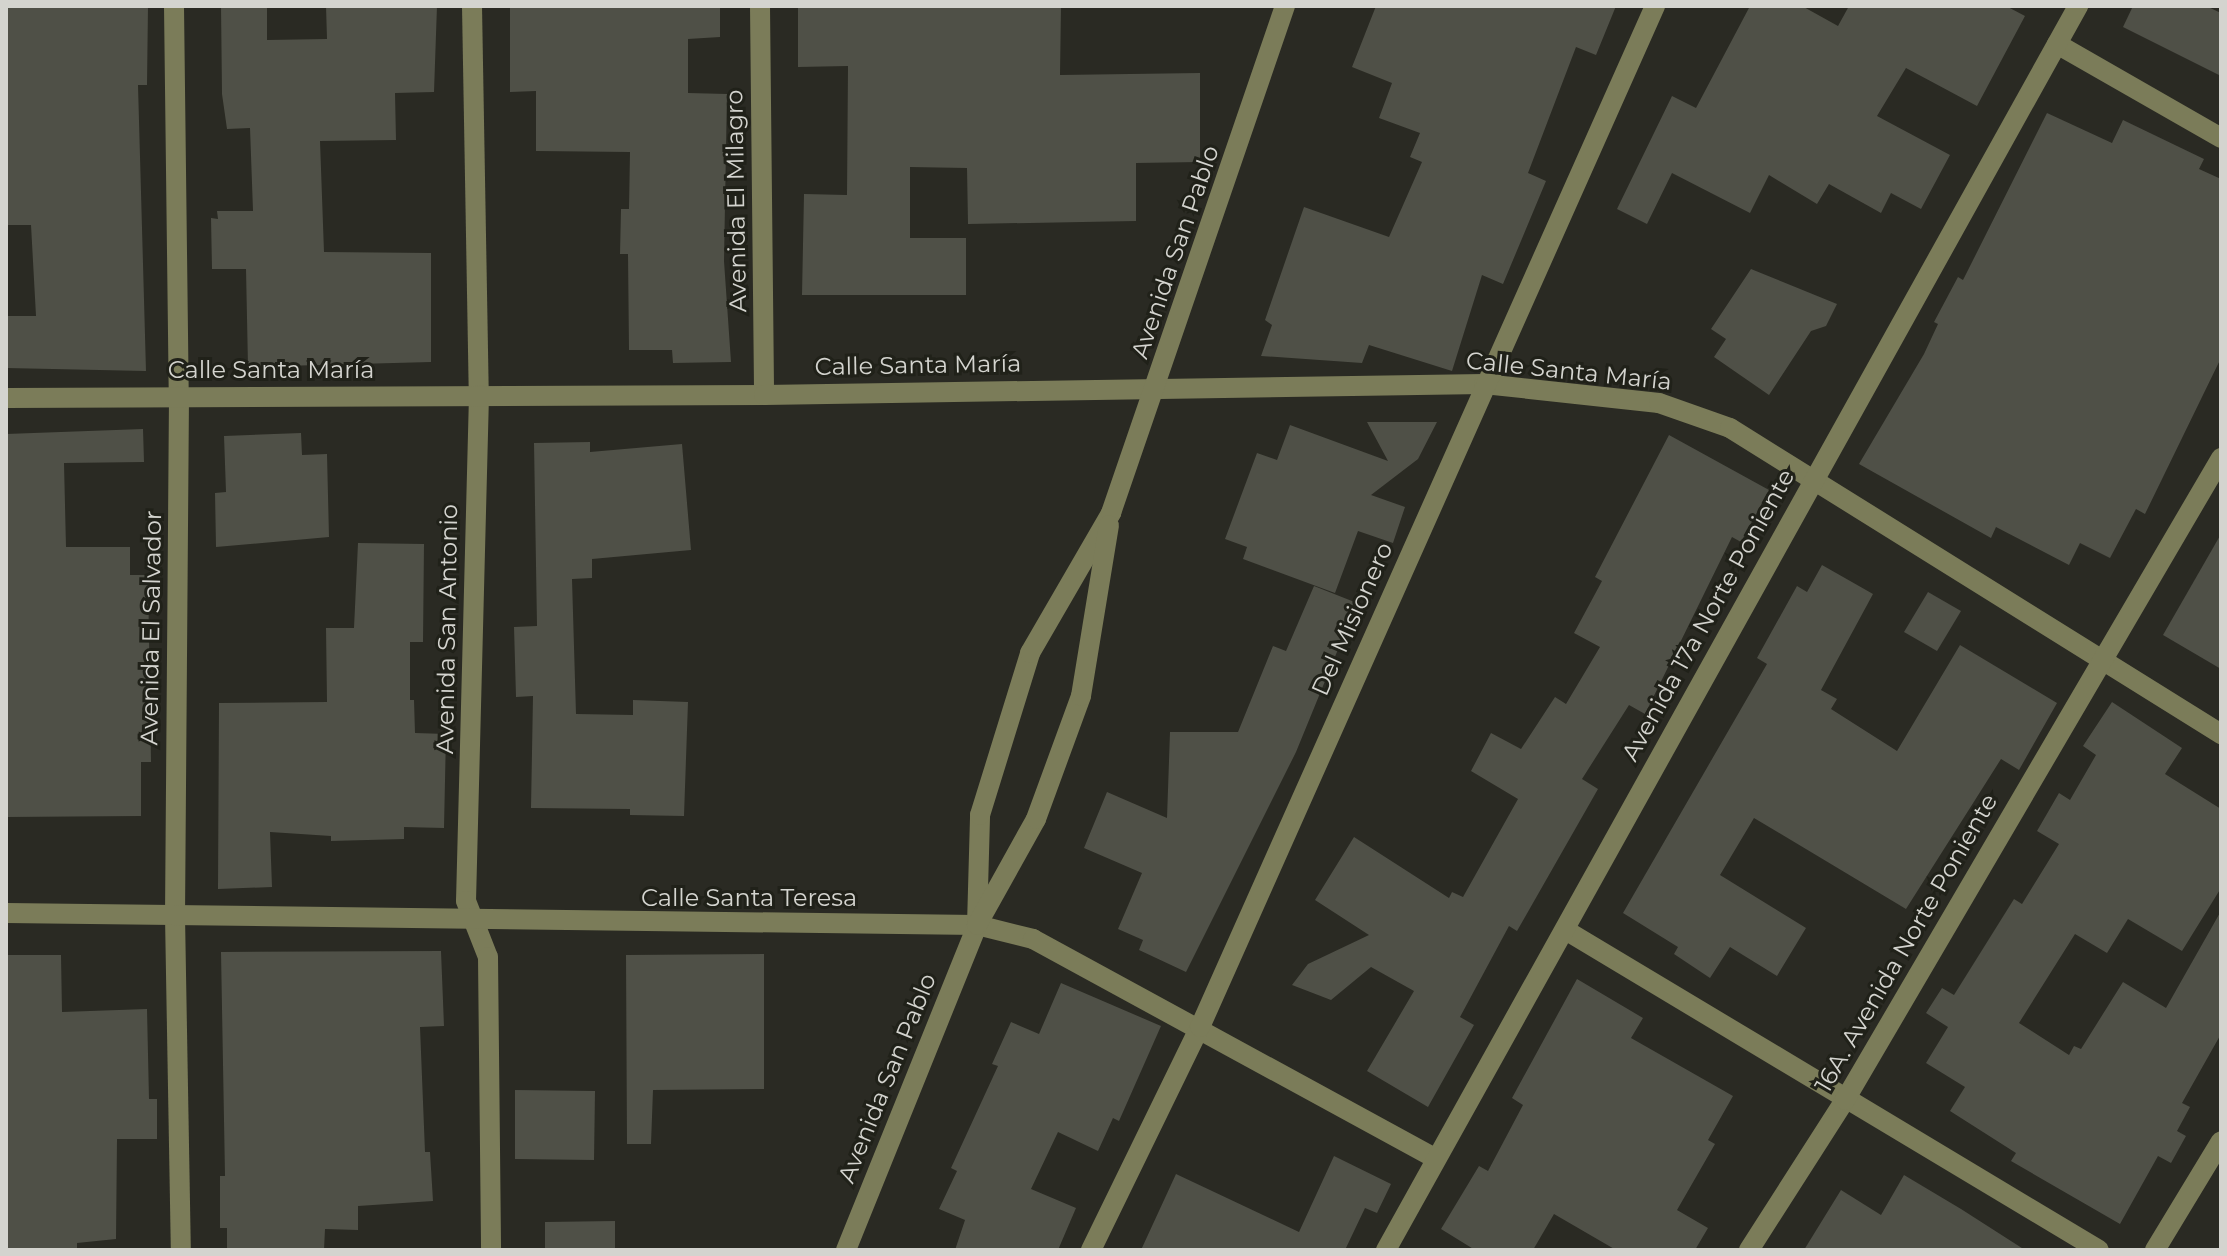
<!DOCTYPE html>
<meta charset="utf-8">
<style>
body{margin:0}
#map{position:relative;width:2227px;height:1256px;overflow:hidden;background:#2a2a23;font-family:Montserrat,sans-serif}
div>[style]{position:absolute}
.building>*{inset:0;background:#4f5047}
.minor>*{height:20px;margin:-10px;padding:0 10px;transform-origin:10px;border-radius:10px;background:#7b7c59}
span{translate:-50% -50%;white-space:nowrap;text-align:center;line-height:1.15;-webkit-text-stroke:6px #202119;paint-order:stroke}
.street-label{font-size:24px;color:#d4d4cf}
.frame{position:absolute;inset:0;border:8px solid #d4d4cf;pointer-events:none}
</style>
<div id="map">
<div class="building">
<div style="clip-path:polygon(6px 6px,148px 6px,147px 85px,138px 85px,146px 371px,6px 368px,6px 316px,36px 316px,31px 225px,6px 225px)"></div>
<div style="clip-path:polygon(221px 6px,267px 6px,267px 40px,327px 39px,326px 6px,437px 6px,434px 92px,395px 93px,396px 140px,320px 141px,324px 252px,431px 253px,431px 362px,248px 367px,246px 269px,212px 269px,211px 218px,218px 219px,217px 211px,253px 211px,250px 128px,227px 129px,222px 94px)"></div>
<div style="clip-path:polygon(510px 6px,720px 6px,720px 37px,688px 39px,688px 93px,727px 94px,724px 261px,731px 362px,673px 363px,672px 350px,629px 350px,628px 254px,620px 254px,621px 209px,629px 209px,630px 152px,536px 151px,536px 91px,510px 92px)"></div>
<div style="clip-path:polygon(798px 6px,1061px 6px,1060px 75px,1200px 73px,1200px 162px,1136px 163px,1136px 221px,968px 224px,967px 168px,910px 167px,910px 238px,966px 238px,966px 295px,802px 295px,804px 194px,847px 195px,848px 66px,798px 67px)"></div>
<div style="clip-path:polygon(1376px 6px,1616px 6px,1596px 55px,1576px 47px,1528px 173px,1546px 181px,1503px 284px,1482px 275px,1452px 371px,1369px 345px,1362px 363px,1261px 356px,1272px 325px,1265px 320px,1304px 207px,1389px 237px,1422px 162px,1410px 157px,1420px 133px,1379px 118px,1392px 83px,1352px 67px)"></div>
<div style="clip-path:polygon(1750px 6px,1802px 6px,1838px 26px,1849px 6px,2006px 6px,2025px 16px,1977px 106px,1906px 68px,1877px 116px,1950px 155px,1921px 209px,1891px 193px,1881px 213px,1829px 184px,1817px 204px,1769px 175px,1750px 213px,1672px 173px,1647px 224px,1617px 209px,1672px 96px,1696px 108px)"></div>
<div style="clip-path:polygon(2133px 6px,2206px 6px,2221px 13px,2221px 76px,2123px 27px)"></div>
<div style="clip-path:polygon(2047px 113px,2112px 143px,2123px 120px,2204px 159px,2199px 169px,2221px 179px,2221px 358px,2145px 514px,2136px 509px,2110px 558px,2080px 543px,2069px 565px,1996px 527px,1991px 538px,1859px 464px,1924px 354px,1938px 324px,1934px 322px,1958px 277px,1963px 280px)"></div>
<div style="clip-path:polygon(1751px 269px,1837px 304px,1826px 326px,1811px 331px,1769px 395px,1714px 357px,1726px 339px,1711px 329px)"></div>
<div style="clip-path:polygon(1367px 422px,1437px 422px,1418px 459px,1371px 495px,1405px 507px,1393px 543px,1358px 531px,1335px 593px,1243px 559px,1247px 547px,1225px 539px,1257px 453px,1277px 460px,1290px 425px,1388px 461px)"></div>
<div style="clip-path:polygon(143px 429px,144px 462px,64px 463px,66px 547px,130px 547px,130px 575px,148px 575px,151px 762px,141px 762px,141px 816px,6px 817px,6px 434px)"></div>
<div style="clip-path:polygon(301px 433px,302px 455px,327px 454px,329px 537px,216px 547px,215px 493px,226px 492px,224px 436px)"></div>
<div style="clip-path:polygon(1669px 435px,1769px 490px,1741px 542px,1732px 537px,1645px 714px,1629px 705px,1582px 779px,1598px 789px,1517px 931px,1509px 926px,1460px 1017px,1474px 1025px,1428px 1107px,1367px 1071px,1414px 991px,1371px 967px,1331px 1000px,1292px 985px,1308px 964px,1369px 935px,1315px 900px,1354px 837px,1449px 898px,1452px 892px,1463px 897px,1518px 799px,1471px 771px,1491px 733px,1521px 749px,1555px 697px,1566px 704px,1600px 647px,1574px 633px,1602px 581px,1595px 577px)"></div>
<div style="clip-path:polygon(590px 442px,590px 452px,682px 444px,691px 550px,592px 559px,592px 578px,572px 579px,576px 714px,633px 715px,633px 700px,688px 702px,684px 816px,630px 815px,630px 809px,531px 808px,533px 696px,516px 697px,514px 627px,537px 626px,534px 443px)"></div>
<div style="clip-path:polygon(2221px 534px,2221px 669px,2163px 635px)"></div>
<div style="clip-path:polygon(358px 543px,424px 544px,423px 642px,410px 642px,410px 700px,414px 700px,415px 733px,446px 734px,444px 828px,404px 827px,404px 839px,331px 841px,331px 836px,270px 832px,272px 887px,218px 889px,219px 703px,327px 702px,326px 628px,354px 628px)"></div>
<div style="clip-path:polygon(1822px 565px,1873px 594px,1821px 690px,1837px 699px,1831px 709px,1897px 751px,1960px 645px,2057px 703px,2019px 770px,2001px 759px,1906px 909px,1754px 818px,1720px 875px,1806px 928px,1777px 976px,1730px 947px,1710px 978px,1674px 954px,1678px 947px,1623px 913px,1767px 664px,1757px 658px,1797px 586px,1807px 592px)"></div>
<div style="clip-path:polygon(1314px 586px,1357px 603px,1296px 752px,1186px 972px,1139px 950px,1143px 940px,1118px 929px,1142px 873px,1084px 848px,1107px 792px,1167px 818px,1170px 732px,1238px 732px,1273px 646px,1286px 651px)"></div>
<div style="clip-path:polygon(1928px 592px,1961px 611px,1937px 651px,1904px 632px)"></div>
<div style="clip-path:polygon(2112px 702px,2182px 748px,2165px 774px,2221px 809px,2221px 888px,2182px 951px,2128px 919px,2107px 953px,2075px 934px,2019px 1023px,2069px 1055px,2074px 1046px,2081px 1049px,2123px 982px,2166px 1008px,2221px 911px,2221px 1034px,2182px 1103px,2190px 1107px,2177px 1131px,2186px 1136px,2171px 1163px,2158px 1156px,2120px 1224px,2011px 1161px,2016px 1153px,1950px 1111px,1965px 1087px,1926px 1063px,1948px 1027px,1926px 1013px,1942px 988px,1954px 995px,2014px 899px,2022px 904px,2059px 844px,2037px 831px,2059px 793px,2070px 800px,2096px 755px,2083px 746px)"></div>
<div style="clip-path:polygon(441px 951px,444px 1026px,420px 1027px,425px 1152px,430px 1152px,433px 1201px,358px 1206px,358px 1230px,325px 1229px,324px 1250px,227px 1250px,227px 1228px,220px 1228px,220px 1176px,225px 1176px,221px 952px)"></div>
<div style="clip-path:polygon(764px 954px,764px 1089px,653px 1090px,651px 1144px,627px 1144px,626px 955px)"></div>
<div style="clip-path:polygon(6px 955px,61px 955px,62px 1012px,147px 1009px,149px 1099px,157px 1099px,157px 1139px,117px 1139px,116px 1239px,77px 1243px,77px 1250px,6px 1250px)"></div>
<div style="clip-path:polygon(1577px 979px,1643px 1018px,1631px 1038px,1733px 1096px,1708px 1140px,1715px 1144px,1677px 1210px,1708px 1228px,1695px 1250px,1616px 1250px,1554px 1214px,1533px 1250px,1475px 1250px,1441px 1229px,1479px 1166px,1488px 1171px,1523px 1105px,1512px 1098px)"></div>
<div style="clip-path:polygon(1061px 983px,1161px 1026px,1119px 1121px,1113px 1118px,1098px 1151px,1058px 1132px,1031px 1189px,1076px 1208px,1058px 1250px,955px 1250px,965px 1220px,939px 1209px,957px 1171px,951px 1168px,998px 1066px,992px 1064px,1011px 1022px,1039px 1034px)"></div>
<div style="clip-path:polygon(515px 1090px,595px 1091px,594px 1160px,515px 1159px)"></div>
<div style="clip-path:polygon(1334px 1156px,1391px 1184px,1377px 1213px,1365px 1208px,1345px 1250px,1141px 1250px,1176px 1174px,1299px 1232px)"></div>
<div style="clip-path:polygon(1904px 1175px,1961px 1209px,2025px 1250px,1804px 1250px,1841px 1190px,1881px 1215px)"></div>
<div style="clip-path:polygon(615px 1221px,615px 1250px,545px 1250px,545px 1222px)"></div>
</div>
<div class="minor">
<div style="left:174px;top:6px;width:390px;rotate:89.3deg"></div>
<div style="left:179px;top:396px;width:520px;rotate:90.44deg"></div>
<div style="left:175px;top:916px;width:334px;rotate:89deg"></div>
<div style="left:472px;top:6px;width:389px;rotate:89deg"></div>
<div style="left:479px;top:395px;width:506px;rotate:91.47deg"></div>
<div style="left:466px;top:901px;width:60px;rotate:68.6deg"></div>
<div style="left:488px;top:957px;width:293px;rotate:89.4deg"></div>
<div style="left:760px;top:6px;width:389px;rotate:89.4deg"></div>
<div style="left:2057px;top:44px;width:189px;rotate:29.8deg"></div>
<div style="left:6px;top:398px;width:758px;rotate:-0.23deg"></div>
<div style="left:764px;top:395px;width:720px;rotate:-0.88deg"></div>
<div style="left:1484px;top:384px;width:176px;rotate:6.2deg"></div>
<div style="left:1659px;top:403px;width:75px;rotate:19.4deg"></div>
<div style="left:1730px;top:428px;width:579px;rotate:31.93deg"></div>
<div style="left:6px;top:913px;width:971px;rotate:0.71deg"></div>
<div style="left:977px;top:925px;width:58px;rotate:14deg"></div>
<div style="left:1033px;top:939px;width:457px;rotate:28.6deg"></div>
<div style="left:977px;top:925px;width:110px;rotate:-88.4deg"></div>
<div style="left:980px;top:815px;width:170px;rotate:-72.8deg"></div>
<div style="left:1030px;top:653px;width:162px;rotate:-59.9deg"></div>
<div style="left:1111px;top:513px;width:536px;rotate:-71.06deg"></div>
<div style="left:1567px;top:931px;width:620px;rotate:30.95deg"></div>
<div style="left:846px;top:1250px;width:350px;rotate:-68deg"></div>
<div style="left:977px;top:925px;width:121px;rotate:-60.9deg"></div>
<div style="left:1036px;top:819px;width:131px;rotate:-69.9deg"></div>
<div style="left:1081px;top:696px;width:173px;rotate:-80.7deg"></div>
<div style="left:1091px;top:1250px;width:248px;rotate:-64deg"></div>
<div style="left:1200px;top:1027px;width:1118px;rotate:-65.98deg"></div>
<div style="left:1386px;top:1250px;width:1424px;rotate:-60.91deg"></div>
<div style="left:1749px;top:1250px;width:178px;rotate:-57.4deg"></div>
<div style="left:1845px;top:1100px;width:744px;rotate:-59.64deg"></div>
<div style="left:2155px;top:1250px;width:127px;rotate:-58.8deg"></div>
</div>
<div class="street-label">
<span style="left:736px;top:201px;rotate:-91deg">Avenida El Milagro</span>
<span style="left:1175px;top:252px;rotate:-71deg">Avenida San Pablo</span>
<span style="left:918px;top:365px;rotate:-1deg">Calle Santa María</span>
<span style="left:271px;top:370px">Calle Santa María</span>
<span style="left:1569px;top:371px;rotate:6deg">Calle Santa María</span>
<span style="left:1708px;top:615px;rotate:-61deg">Avenida 17a Norte Poniente</span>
<span style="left:1352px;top:619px;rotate:-66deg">Del Misionero</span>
<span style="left:151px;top:628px;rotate:-89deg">Avenida El Salvador</span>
<span style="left:447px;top:629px;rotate:-89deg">Avenida San Antonio</span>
<span style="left:749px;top:898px">Calle Santa Teresa</span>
<span style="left:1906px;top:943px;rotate:-60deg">16A. Avenida Norte Poniente</span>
<span style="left:887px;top:1078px;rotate:-68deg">Avenida San Pablo</span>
</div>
<div class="frame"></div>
</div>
